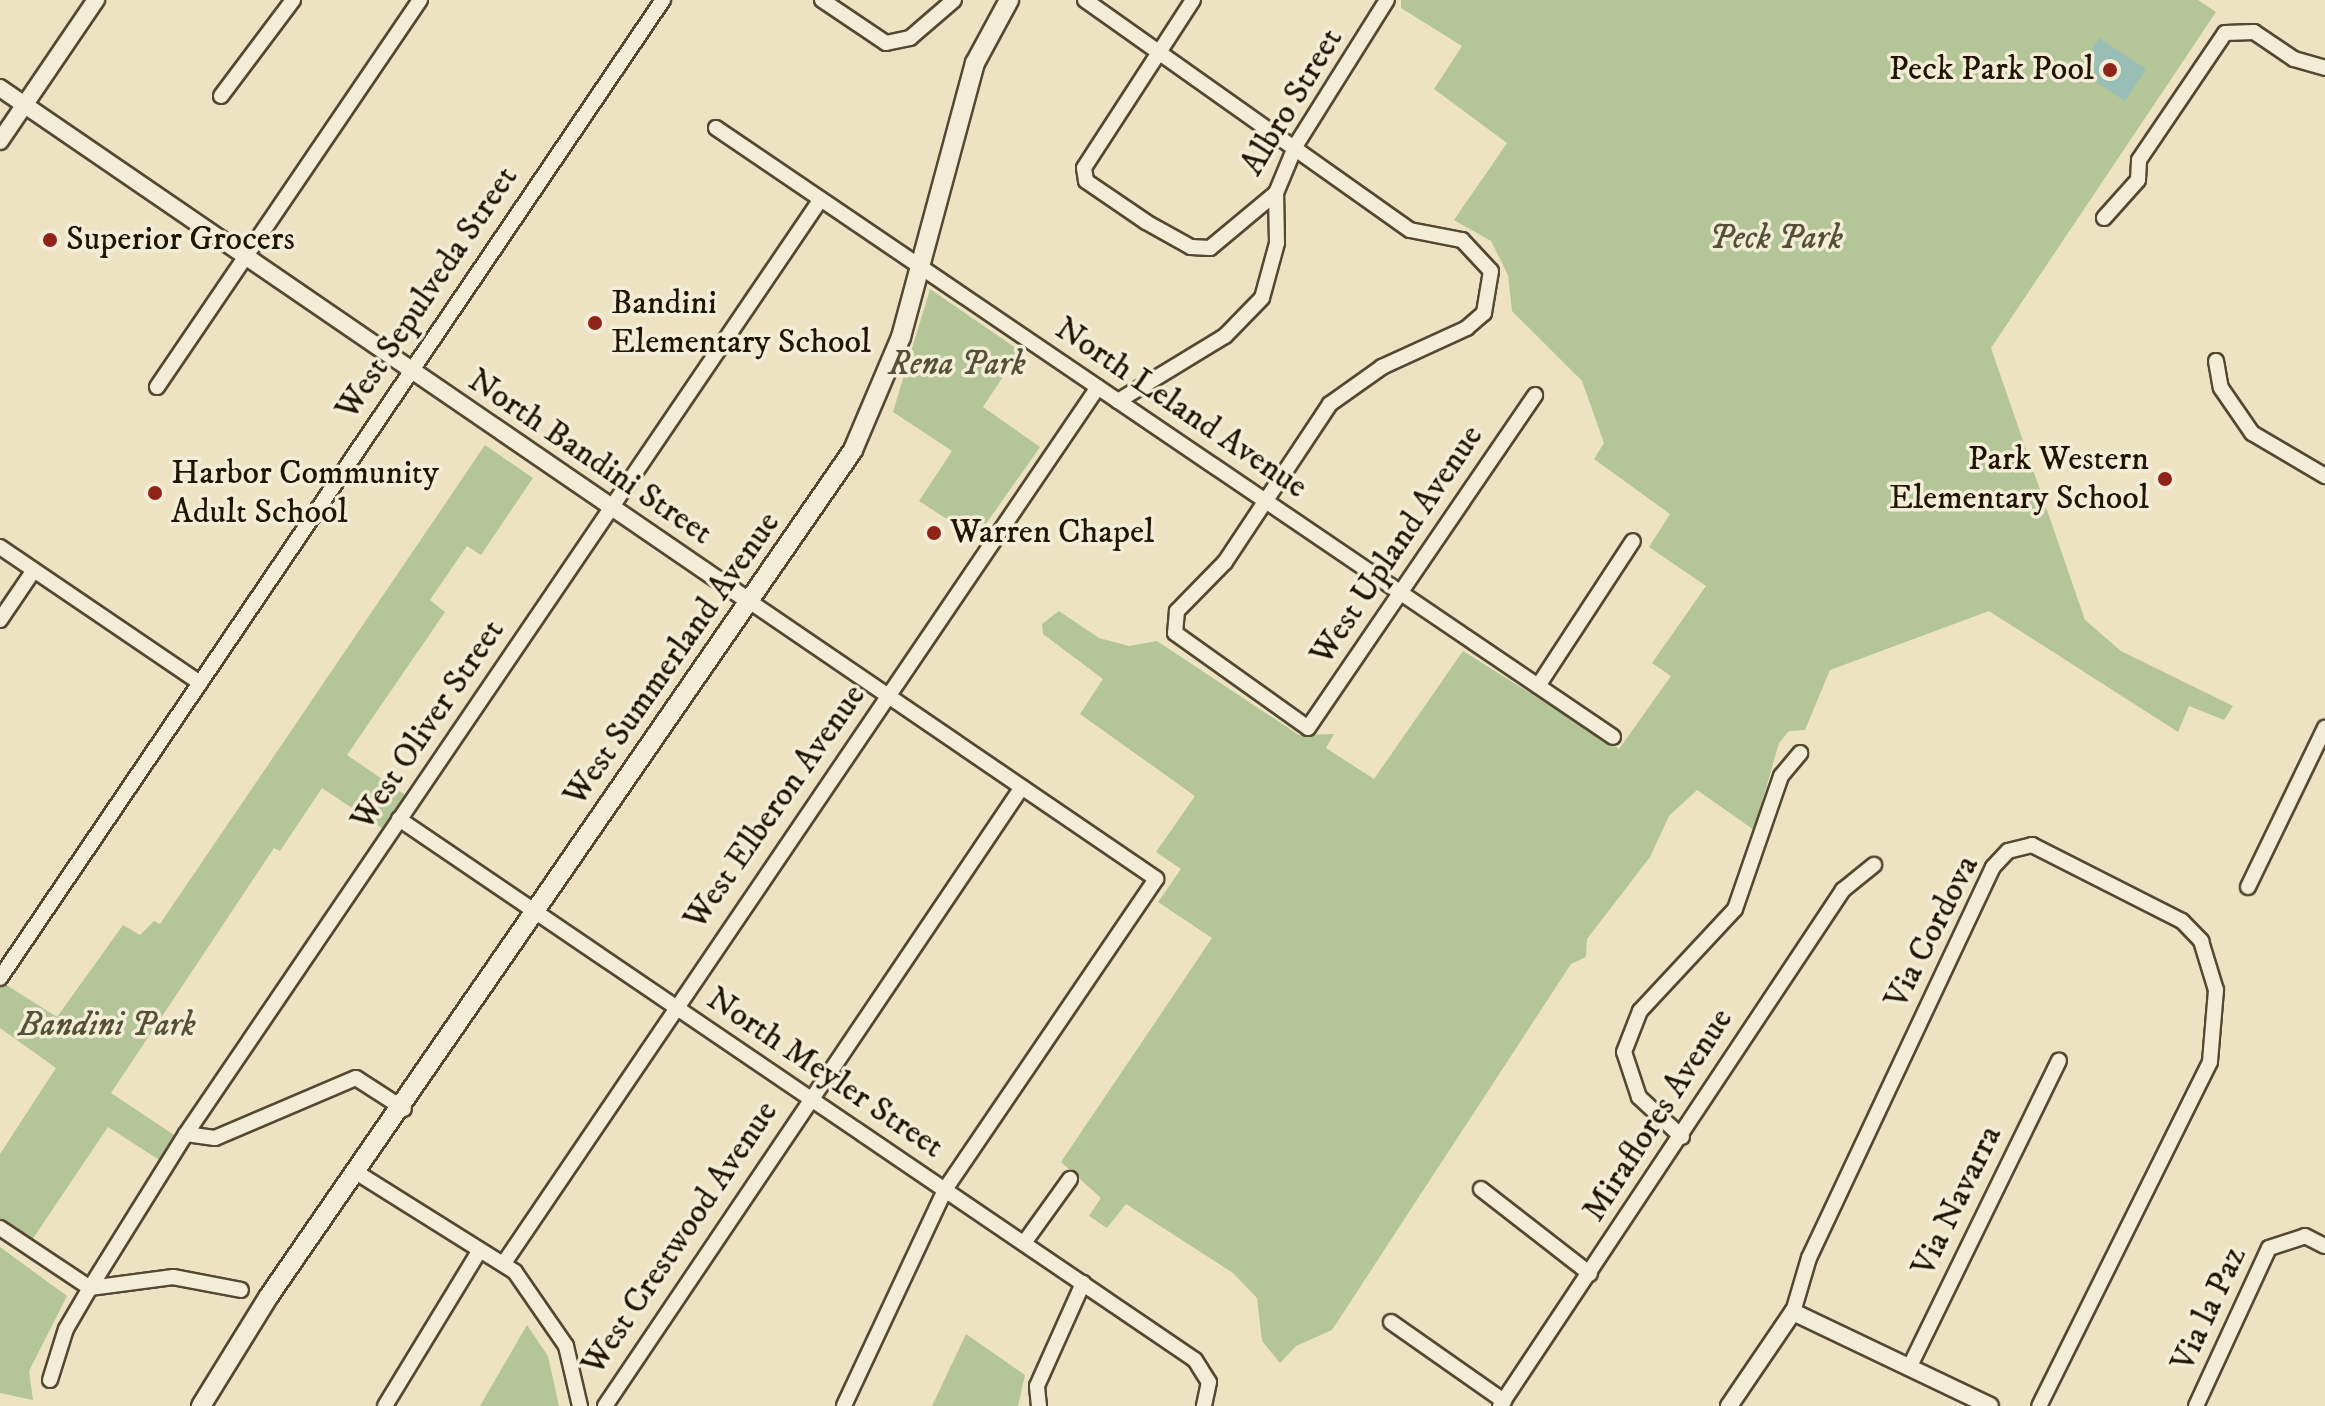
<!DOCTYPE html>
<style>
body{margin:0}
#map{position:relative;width:2325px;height:1406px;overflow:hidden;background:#ede3c3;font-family:"IM FELL DW Pica",serif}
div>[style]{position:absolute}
.green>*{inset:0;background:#b4c597}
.water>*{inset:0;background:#99beb5}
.roads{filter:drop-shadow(2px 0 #544832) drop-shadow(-2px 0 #544832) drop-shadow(0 2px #544832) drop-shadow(0 -2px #544832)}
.minor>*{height:14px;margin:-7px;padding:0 7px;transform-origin:7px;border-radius:7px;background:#f3edd8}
.tertiary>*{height:16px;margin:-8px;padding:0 8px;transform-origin:8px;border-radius:8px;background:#f3edd8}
.secondary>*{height:18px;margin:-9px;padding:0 9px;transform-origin:9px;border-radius:9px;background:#f3edd8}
.dots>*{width:22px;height:22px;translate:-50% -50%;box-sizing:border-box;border:4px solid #f3edd8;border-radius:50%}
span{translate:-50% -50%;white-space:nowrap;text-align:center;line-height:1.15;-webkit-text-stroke:7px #f3edd8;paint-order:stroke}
.poi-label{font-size:34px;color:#211402}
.right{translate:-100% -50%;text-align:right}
.left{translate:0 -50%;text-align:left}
.street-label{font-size:34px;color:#211402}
.park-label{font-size:34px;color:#545236;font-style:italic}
</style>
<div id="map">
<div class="green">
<div style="clip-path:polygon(1401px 0,2198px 0,2216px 12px,1991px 348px,2085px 620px,2121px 651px,2233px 706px,2224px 720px,2189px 706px,2178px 732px,1989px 611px,1830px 670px,1805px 730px,1789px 731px,1779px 743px,1754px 830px,1697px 790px,1669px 816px,1650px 857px,1587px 939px,1586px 957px,1571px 964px,1332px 1330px,1296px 1346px,1280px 1363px,1262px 1341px,1257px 1298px,1233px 1273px,1126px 1204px,1107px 1228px,1089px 1216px,1101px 1198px,1061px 1162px,1212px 938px,1158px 902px,1181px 869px,1156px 852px,1195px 796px,1080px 714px,1103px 679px,1043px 634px,1042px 624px,1059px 611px,1099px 638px,1129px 646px,1157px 641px,1299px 735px,1334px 734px,1326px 748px,1374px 779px,1463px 651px,1619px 749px,1671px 676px,1652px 663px,1706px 586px,1649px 547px,1670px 514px,1594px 459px,1604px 443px,1582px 381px,1512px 311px,1508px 275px,1491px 241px,1454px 220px,1507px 143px,1434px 89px,1462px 46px,1401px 8px)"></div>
<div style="clip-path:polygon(930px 289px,1020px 351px,983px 407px,1040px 447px,976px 538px,919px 501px,952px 451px,893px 412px)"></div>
<div style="clip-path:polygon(485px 445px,533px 478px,481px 555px,467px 546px,430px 600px,445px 612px,347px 755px,411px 799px,388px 832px,322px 788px,280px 851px,274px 848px,111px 1093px,180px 1139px,164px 1163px,108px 1127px,30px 1243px,0 1223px,0 1154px,56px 1068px,0 1028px,0 981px,57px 1017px,123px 925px,140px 935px,154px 921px,160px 924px)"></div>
<div style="clip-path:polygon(0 1247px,67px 1296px,29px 1371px,33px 1400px,0 1393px)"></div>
<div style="clip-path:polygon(527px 1325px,548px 1356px,559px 1406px,480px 1406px)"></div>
<div style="clip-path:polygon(966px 1334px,1025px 1375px,1018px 1406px,932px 1406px)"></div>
</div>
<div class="water">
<div style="clip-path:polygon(2099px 38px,2146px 69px,2125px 101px,2078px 70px)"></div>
</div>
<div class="roads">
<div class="minor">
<div style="left:822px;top:0;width:77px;rotate:33.9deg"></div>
<div style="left:886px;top:43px;width:25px;rotate:-12deg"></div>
<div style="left:910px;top:38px;width:58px;rotate:-40.8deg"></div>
<div style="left:1085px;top:0;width:398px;rotate:35.3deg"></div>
<div style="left:1410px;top:230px;width:53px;rotate:10.9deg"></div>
<div style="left:1462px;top:240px;width:42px;rotate:46.9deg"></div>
<div style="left:1491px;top:271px;width:43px;rotate:99.5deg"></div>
<div style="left:1484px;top:313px;width:23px;rotate:139deg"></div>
<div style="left:1467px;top:328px;width:94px;rotate:155.4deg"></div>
<div style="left:1382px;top:367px;width:64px;rotate:144.6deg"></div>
<div style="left:1330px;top:404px;width:190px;rotate:123.6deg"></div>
<div style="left:1225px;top:562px;width:69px;rotate:134.4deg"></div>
<div style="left:1177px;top:611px;width:22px;rotate:95deg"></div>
<div style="left:1175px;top:633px;width:163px;rotate:35.5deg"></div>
<div style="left:1308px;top:728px;width:403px;rotate:-55.7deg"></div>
<div style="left:1193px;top:0;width:200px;rotate:123deg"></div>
<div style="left:1084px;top:168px;width:13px;rotate:81deg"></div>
<div style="left:1086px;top:181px;width:73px;rotate:34.3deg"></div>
<div style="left:1146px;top:222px;width:51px;rotate:29.1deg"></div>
<div style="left:1191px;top:247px;width:19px;rotate:3deg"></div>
<div style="left:1210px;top:248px;width:86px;rotate:-39.8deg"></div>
<div style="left:1276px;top:193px;width:52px;rotate:-67.4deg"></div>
<div style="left:1296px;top:145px;width:171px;rotate:-57.9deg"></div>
<div style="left:221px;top:96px;width:120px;rotate:-53.1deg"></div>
<div style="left:716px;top:128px;width:1084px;rotate:34.17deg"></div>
<div style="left:2104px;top:218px;width:51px;rotate:-48.2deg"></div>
<div style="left:2138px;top:180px;width:20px;rotate:-87deg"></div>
<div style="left:2139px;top:160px;width:153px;rotate:-55.9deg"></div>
<div style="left:2225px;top:33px;width:29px;rotate:-2deg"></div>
<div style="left:2254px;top:32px;width:48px;rotate:34deg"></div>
<div style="left:2294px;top:59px;width:32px;rotate:16deg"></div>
<div style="left:2216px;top:361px;width:27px;rotate:80deg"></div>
<div style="left:2221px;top:388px;width:55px;rotate:55.4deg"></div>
<div style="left:2252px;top:433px;width:85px;rotate:30.5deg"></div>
<div style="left:157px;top:387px;width:468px;rotate:-55.8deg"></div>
<div style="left:1118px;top:401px;width:125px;rotate:-31.3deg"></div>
<div style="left:1225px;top:336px;width:53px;rotate:-45.8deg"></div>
<div style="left:1262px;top:298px;width:57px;rotate:-74.7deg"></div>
<div style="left:1277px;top:243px;width:50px;rotate:-91.1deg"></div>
<div style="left:0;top:547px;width:242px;rotate:34.2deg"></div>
<div style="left:749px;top:601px;width:493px;rotate:34.3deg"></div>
<div style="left:1156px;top:879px;width:376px;rotate:124.2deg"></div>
<div style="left:945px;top:1190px;width:238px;rotate:115.1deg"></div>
<div style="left:0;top:620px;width:60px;rotate:-55.8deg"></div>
<div style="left:1538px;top:686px;width:173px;rotate:-56.8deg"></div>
<div style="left:399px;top:819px;width:962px;rotate:34.2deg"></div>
<div style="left:1195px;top:1360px;width:26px;rotate:58deg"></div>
<div style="left:1209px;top:1382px;width:25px;rotate:102deg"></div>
<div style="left:2248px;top:887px;width:177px;rotate:-64.2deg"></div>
<div style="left:0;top:978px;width:1182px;rotate:-55.87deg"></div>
<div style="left:186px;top:1134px;width:29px;rotate:8deg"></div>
<div style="left:215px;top:1138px;width:153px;rotate:-23.1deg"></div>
<div style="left:356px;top:1078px;width:57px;rotate:32.9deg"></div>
<div style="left:1682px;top:1137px;width:59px;rotate:-137.1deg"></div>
<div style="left:1639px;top:1097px;width:47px;rotate:-108.4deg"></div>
<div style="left:1624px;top:1052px;width:44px;rotate:-68.7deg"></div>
<div style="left:1640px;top:1011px;width:139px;rotate:-47deg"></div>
<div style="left:1735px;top:909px;width:141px;rotate:-70.9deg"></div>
<div style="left:1781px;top:776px;width:30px;rotate:-50deg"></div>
<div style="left:359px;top:1174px;width:184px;rotate:32.1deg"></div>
<div style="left:515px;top:1272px;width:90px;rotate:55.4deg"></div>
<div style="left:566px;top:1346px;width:62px;rotate:76.9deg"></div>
<div style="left:1481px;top:1189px;width:138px;rotate:37.9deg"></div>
<div style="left:0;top:1228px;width:108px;rotate:33.7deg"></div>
<div style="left:90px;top:1288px;width:181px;rotate:-58.1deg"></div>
<div style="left:186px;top:1134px;width:1130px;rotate:-55.82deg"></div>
<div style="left:1024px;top:1243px;width:79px;rotate:-54.3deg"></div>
<div style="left:504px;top:1263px;width:1058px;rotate:-55.86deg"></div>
<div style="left:1793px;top:1312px;width:56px;rotate:-73.5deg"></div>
<div style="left:1809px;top:1258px;width:432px;rotate:-64.8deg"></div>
<div style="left:1993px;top:867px;width:22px;rotate:-47deg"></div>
<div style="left:2008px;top:851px;width:25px;rotate:-14deg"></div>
<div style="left:2032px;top:845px;width:168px;rotate:26.9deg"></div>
<div style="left:2182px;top:921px;width:28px;rotate:46deg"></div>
<div style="left:2201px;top:941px;width:51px;rotate:73deg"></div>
<div style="left:2216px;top:990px;width:72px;rotate:94.8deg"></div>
<div style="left:2210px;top:1062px;width:384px;rotate:116.4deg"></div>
<div style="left:1391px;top:1322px;width:138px;rotate:35deg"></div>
<div style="left:1909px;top:1368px;width:342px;rotate:-64deg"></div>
<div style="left:50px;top:1380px;width:53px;rotate:-72.6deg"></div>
<div style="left:66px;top:1329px;width:48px;rotate:-59.7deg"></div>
<div style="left:90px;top:1288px;width:84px;rotate:-7.5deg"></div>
<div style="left:173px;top:1277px;width:69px;rotate:10.8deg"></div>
<div style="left:385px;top:1406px;width:179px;rotate:-58.7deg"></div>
<div style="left:605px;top:1406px;width:746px;rotate:-56.03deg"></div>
<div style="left:1039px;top:1406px;width:20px;rotate:-96deg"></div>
<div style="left:1037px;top:1386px;width:113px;rotate:-65.9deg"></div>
<div style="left:1500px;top:1406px;width:620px;rotate:-56.39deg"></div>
<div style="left:1843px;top:890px;width:40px;rotate:-39deg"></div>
<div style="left:2196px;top:1406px;width:174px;rotate:-65.2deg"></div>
<div style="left:2269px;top:1248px;width:38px;rotate:-18deg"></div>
<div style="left:2305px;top:1236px;width:22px;rotate:27deg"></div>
</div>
<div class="tertiary">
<div style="left:0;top:88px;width:908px;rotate:34.41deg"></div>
<div style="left:0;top:141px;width:171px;rotate:-55.8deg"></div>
<div style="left:1729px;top:1406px;width:114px;rotate:-55.8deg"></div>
<div style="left:1793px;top:1312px;width:218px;rotate:25.5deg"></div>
</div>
<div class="secondary">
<div style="left:201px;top:1406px;width:129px;rotate:-58.3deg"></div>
<div style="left:269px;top:1296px;width:1028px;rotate:-55.38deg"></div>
<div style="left:853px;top:450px;width:123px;rotate:-67deg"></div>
<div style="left:901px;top:337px;width:284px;rotate:-74.9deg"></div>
<div style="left:975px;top:63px;width:72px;rotate:-61.6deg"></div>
</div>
</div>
<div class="dots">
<div style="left:2110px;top:70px;background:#8f2418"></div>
<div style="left:50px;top:240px;background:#8f2418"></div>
<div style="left:595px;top:323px;background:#8f2418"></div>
<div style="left:2165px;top:479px;background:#8f2418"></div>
<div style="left:155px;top:493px;background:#8f2418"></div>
<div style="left:934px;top:533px;background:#8f2418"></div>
</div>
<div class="poi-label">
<span class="right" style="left:2094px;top:70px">Peck Park Pool</span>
<span class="left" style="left:66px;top:240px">Superior Grocers</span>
<span class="left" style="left:611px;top:323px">Bandini<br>Elementary School</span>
<span class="right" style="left:2149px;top:479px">Park Western<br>Elementary School</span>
<span class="left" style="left:171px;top:493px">Harbor Community<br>Adult School</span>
<span class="left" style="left:950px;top:533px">Warren Chapel</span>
</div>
<div class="street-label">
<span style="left:1292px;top:102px;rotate:-59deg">Albro Street</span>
<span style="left:427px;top:293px;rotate:-56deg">West Sepulveda Street</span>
<span style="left:1181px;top:408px;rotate:34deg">North Leland Avenue</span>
<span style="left:590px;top:457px;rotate:34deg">North Bandini Street</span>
<span style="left:1397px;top:545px;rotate:-56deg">West Upland Avenue</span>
<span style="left:672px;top:659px;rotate:-55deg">West Summerland Avenue</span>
<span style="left:428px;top:725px;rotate:-56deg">West Oliver Street</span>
<span style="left:775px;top:807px;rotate:-55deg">West Elberon Avenue</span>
<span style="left:1932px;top:932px;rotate:-63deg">Via Cordova</span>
<span style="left:825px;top:1073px;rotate:34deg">North Meyler Street</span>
<span style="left:1658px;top:1115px;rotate:-57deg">Miraflores Avenue</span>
<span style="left:1957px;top:1201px;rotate:-64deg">Via Navarra</span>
<span style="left:680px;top:1238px;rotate:-56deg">West Crestwood Avenue</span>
<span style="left:2209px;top:1309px;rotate:-65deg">Via la Paz</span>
</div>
<div class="park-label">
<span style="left:1776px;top:239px">Peck Park</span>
<span style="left:957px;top:365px">Rena Park</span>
<span style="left:107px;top:1026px">Bandini Park</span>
</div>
</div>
